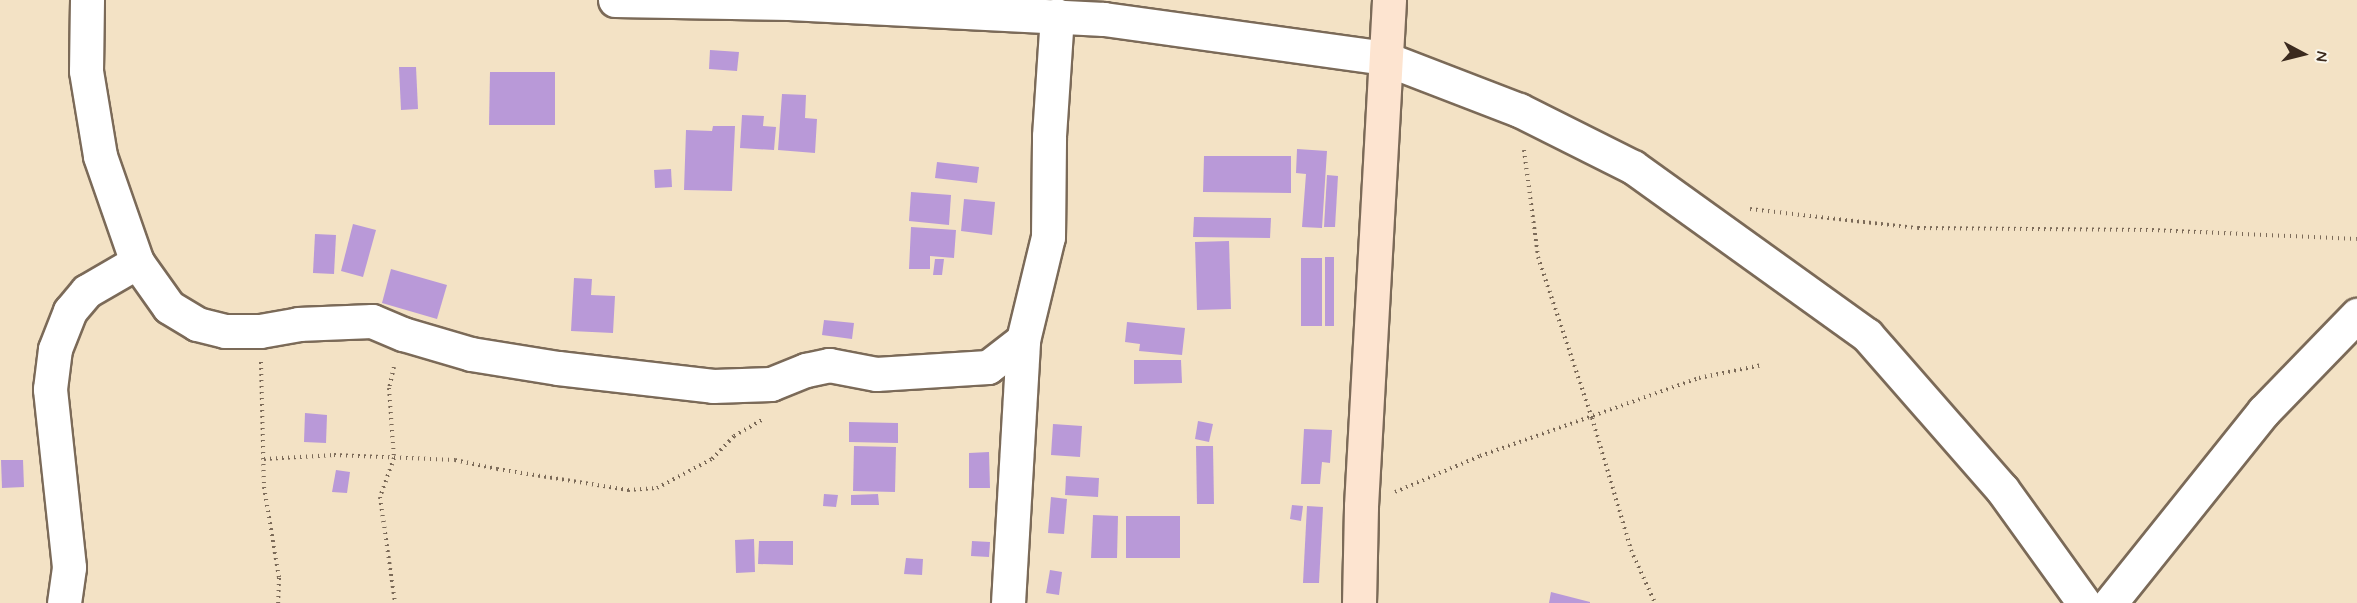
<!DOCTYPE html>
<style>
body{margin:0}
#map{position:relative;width:2357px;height:603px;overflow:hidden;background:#f3e2c5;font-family:Mynerve,sans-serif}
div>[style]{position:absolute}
.building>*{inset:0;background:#b999d8}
.path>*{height:4px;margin-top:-2px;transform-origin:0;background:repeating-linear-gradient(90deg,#7b6a58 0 1.5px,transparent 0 6px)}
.roads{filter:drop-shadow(2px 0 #7b6a58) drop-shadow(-2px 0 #7b6a58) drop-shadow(0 2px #7b6a58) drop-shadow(0 -2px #7b6a58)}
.street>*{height:33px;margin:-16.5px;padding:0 16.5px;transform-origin:16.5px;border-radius:16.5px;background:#fff}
.secondary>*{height:33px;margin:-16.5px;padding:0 16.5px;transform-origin:16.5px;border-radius:16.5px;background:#fde4d0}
span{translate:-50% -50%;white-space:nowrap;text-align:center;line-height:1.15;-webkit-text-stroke:4.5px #fbf7ec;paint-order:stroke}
.north{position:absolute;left:2273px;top:24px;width:60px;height:60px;-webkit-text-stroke:4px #fbf7ec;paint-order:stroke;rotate:97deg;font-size:16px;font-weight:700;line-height:24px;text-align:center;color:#3b2a1e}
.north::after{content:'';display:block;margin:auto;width:21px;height:27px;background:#3b2a1e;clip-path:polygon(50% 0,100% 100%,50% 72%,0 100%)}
</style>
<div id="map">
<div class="building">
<div style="clip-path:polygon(710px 50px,739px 52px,737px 71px,709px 69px)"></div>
<div style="clip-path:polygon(399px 67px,416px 67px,418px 109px,401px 110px)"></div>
<div style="clip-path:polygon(490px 72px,555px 72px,555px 125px,489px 125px)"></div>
<div style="clip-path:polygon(782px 94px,806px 95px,805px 118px,817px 119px,815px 153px,778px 150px)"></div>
<div style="clip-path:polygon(742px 115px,764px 116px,763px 126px,776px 127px,774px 150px,740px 148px)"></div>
<div style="clip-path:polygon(713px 126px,735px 126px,732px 191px,684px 190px,686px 130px,712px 131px)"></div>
<div style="clip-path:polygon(1297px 149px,1327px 151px,1322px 228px,1302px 227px,1306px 174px,1296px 173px)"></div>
<div style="clip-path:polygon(1204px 156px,1291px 156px,1291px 193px,1203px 192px)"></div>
<div style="clip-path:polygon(937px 162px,979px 167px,977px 183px,935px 178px)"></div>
<div style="clip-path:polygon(671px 169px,672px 187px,655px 188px,654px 170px)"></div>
<div style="clip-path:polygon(1327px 175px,1338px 176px,1335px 227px,1324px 227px)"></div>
<div style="clip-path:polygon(911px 192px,951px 195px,949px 225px,909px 221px)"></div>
<div style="clip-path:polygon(964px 199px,995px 202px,992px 235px,961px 231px)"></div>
<div style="clip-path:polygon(1194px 217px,1271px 218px,1270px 238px,1193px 237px)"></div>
<div style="clip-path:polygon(353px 224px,376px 230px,363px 277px,341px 271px)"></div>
<div style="clip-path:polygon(911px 227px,956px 230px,954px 258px,930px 256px,930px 269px,909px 269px)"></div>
<div style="clip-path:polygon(315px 234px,336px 235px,334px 274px,313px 273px)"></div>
<div style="clip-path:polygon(1229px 241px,1231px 309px,1197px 310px,1195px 242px)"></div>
<div style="clip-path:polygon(1325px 257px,1334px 257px,1334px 326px,1325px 326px)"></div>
<div style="clip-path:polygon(1301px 258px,1322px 258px,1322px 326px,1301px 326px)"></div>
<div style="clip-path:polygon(935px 259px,944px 259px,942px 275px,933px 275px)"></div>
<div style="clip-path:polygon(391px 269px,447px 285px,437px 319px,382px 303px)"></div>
<div style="clip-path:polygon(574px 278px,592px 279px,591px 295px,615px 296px,613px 333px,571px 331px)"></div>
<div style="clip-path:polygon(824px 320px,854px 323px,852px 339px,822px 335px)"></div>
<div style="clip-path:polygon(1127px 322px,1185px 328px,1182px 355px,1139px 351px,1140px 344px,1125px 342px)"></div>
<div style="clip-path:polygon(1134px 360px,1181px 360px,1182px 383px,1134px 384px)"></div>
<div style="clip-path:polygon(305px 413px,327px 415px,326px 443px,304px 442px)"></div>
<div style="clip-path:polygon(1198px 421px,1213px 424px,1209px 442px,1195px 439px)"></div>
<div style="clip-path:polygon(849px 422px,898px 423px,898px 443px,849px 442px)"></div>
<div style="clip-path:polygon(1053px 424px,1082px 426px,1080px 457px,1051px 455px)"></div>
<div style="clip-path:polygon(1304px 429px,1332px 430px,1330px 463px,1322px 462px,1320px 484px,1301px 484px)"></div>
<div style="clip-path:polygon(854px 446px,896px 447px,895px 492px,853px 491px)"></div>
<div style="clip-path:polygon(1196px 446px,1213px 446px,1214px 504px,1197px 504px)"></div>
<div style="clip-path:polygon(989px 452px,990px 488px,969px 488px,969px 453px)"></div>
<div style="clip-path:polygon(1px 460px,23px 460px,24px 487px,2px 488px)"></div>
<div style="clip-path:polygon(336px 470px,350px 472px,347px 493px,332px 492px)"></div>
<div style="clip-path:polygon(1066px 476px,1099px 478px,1098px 497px,1065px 495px)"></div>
<div style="clip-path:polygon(824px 494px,838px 495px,836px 507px,823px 506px)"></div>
<div style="clip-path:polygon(878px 494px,879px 505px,851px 505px,851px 495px)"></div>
<div style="clip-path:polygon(1051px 497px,1067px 499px,1064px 534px,1048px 533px)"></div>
<div style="clip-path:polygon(1292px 505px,1303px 506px,1301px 521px,1290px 519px)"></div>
<div style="clip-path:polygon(1307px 506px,1323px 507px,1319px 583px,1303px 583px)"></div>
<div style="clip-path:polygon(1093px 515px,1118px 516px,1117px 558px,1091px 558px)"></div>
<div style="clip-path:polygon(1126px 516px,1180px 516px,1180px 558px,1126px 558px)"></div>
<div style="clip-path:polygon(754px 539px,755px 572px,736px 573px,735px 540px)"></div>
<div style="clip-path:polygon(759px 541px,793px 541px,793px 565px,758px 564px)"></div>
<div style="clip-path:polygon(972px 541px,990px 542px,989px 557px,971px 556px)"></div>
<div style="clip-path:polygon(906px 558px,923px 559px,922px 575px,904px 574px)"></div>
<div style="clip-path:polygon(1050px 570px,1062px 572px,1059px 595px,1046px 593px)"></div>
<div style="clip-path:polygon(1551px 592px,1590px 602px,1590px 603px,1549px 603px)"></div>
</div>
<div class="path">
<div style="left:1524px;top:150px;width:108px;rotate:82.5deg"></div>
<div style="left:1538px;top:257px;width:170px;rotate:71.5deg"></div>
<div style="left:1592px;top:418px;width:138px;rotate:73.5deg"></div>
<div style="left:1631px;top:550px;width:58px;rotate:65.6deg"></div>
<div style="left:1750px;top:209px;width:169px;rotate:6.5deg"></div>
<div style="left:1918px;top:228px;width:234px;rotate:0.5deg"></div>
<div style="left:2152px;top:230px;width:205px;rotate:2.5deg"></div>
<div style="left:261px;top:362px;width:125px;rotate:88.6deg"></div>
<div style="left:264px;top:487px;width:92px;rotate:80.6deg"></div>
<div style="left:279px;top:578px;width:25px;rotate:92deg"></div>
<div style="left:394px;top:367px;width:22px;rotate:103deg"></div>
<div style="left:389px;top:388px;width:70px;rotate:85.9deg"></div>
<div style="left:394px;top:458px;width:41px;rotate:109.7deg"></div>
<div style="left:380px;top:497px;width:107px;rotate:81.9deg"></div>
<div style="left:264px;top:459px;width:70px;rotate:-3.3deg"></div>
<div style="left:334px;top:455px;width:121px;rotate:2.4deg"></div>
<div style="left:455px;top:460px;width:43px;rotate:12.1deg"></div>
<div style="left:497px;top:469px;width:133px;rotate:9.1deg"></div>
<div style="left:628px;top:490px;width:29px;rotate:-4deg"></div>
<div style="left:657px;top:488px;width:62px;rotate:-27.8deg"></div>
<div style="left:712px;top:459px;width:32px;rotate:-46deg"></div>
<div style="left:734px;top:436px;width:34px;rotate:-30deg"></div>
<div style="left:1395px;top:492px;width:92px;rotate:-23deg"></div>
<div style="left:1480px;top:456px;width:232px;rotate:-19.6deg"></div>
<div style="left:1699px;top:378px;width:64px;rotate:-11.7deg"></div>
</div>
<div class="roads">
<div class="street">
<div style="left:87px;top:0;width:71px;rotate:90.8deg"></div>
<div style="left:86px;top:71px;width:86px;rotate:80.6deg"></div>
<div style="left:100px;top:156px;width:112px;rotate:70.8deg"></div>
<div style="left:137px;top:262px;width:55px;rotate:54.6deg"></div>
<div style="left:169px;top:307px;width:33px;rotate:31deg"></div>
<div style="left:197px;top:324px;width:29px;rotate:14deg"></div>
<div style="left:225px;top:331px;width:35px"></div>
<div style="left:260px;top:331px;width:39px;rotate:-10deg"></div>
<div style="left:298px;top:324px;width:74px;rotate:-2.3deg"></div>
<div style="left:372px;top:321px;width:34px;rotate:23deg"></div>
<div style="left:403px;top:334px;width:71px;rotate:16.4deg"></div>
<div style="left:471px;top:354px;width:88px;rotate:9.1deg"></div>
<div style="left:558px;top:368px;width:156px;rotate:6.6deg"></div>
<div style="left:713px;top:386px;width:58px;rotate:-2deg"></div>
<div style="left:771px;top:384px;width:38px;rotate:-22deg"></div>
<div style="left:806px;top:370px;width:24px;rotate:-12deg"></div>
<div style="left:829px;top:365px;width:48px;rotate:10.8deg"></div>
<div style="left:876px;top:374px;width:112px;rotate:-3.6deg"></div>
<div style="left:988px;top:367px;width:44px;rotate:-37.6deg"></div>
<div style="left:1023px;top:340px;width:106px;rotate:-76.4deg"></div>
<div style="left:1048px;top:237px;width:101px;rotate:-89.4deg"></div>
<div style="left:1049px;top:136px;width:121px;rotate:-86.2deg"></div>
<div style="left:615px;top:0;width:174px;rotate:1deg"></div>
<div style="left:789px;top:3px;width:315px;rotate:2.9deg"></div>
<div style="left:1104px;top:19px;width:283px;rotate:7.9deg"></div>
<div style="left:1384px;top:58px;width:145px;rotate:21.1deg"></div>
<div style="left:1519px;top:110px;width:127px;rotate:26.6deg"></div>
<div style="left:1633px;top:167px;width:288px;rotate:35.7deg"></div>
<div style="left:1867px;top:335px;width:205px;rotate:48.8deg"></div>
<div style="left:2002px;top:489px;width:140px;rotate:54.3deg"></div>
<div style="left:64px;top:603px;width:36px;rotate:-82deg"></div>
<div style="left:69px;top:567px;width:179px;rotate:-96.1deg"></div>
<div style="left:50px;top:389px;width:40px;rotate:-82.9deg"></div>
<div style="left:55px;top:349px;width:41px;rotate:-68.5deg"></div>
<div style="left:70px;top:311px;width:26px;rotate:-50deg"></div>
<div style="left:87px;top:291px;width:58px;rotate:-30.1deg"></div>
<div style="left:1008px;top:603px;width:263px;rotate:-86.7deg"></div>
<div style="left:2110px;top:603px;width:246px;rotate:-51.3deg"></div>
<div style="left:2264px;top:411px;width:134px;rotate:-45.9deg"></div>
</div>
<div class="secondary">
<div style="left:1359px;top:603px;width:97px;rotate:-88.8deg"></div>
<div style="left:1361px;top:506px;width:507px;rotate:-86.83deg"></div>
</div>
</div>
<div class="north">N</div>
</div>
